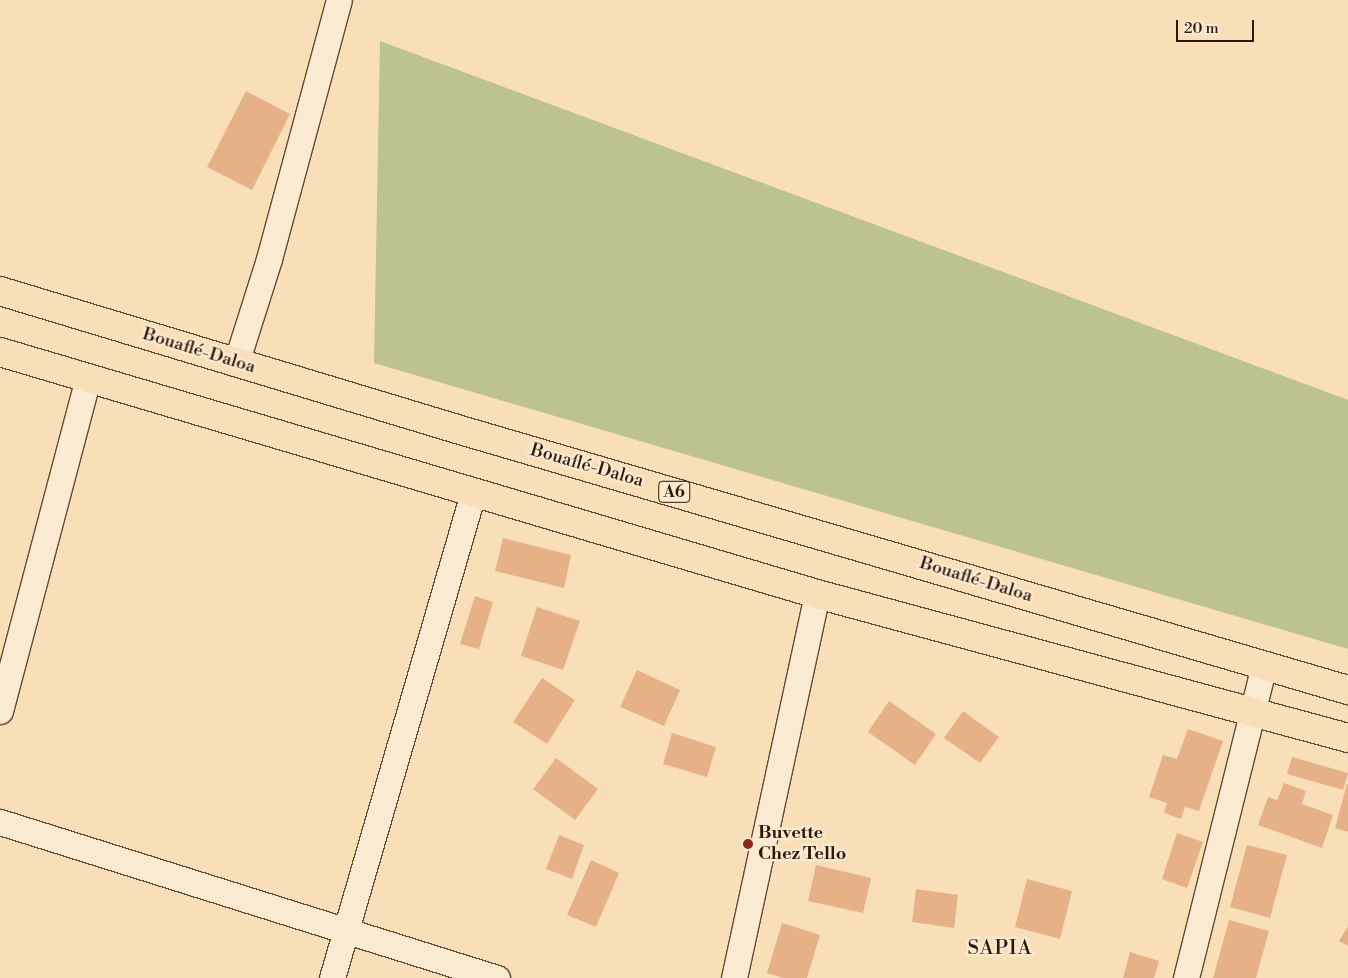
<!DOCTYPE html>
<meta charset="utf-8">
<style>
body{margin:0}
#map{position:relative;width:1348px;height:978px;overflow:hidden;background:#f8dfb8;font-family:"Libre Bodoni",serif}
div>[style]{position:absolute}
.green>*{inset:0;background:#bcc290}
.building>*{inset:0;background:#e7b188}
.roads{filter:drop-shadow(1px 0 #644835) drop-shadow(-1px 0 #644835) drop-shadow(0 1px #644835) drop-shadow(0 -1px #644835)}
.minor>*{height:25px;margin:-12.5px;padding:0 12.5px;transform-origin:12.5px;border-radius:12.5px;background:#faead1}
.highway>*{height:28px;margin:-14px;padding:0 14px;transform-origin:14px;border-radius:14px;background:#f8dfb8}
.dots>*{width:14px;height:14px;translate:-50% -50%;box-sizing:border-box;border:2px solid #faead1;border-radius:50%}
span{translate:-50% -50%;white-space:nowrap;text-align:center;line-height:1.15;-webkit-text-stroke:4.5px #faead1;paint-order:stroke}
.shield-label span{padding:1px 4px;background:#faead1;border:1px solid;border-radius:4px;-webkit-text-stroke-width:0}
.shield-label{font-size:16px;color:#321609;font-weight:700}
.street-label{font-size:18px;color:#321609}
.poi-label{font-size:18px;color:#321609;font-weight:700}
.left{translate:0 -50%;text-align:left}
.quarter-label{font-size:20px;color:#321609;letter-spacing:1px}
.scale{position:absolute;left:1176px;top:20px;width:78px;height:22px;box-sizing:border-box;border:2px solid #321609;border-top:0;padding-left:6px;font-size:15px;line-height:18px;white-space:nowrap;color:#321609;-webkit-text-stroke:4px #faead1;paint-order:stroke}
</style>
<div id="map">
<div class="green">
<div style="clip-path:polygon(380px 41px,1348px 400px,1348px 649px,374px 363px)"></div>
</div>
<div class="building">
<div style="clip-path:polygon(246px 91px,290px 114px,252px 190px,207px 167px)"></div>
<div style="clip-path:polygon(503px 538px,571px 555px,564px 588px,495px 571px)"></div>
<div style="clip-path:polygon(475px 596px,493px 602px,479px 649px,460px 644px)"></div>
<div style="clip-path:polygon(537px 607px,580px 621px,563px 670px,521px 656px)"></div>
<div style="clip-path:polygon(637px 670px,680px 690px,664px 726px,620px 707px)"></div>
<div style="clip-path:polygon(542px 678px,575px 700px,547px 744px,513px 722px)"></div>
<div style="clip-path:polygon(889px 701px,936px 734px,915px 765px,868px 732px)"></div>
<div style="clip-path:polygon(963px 711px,999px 737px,980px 763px,944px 738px)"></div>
<div style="clip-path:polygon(1188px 729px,1223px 741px,1199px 811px,1185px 807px,1181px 819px,1164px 813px,1167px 803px,1149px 797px,1163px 755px,1177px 759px)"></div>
<div style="clip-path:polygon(672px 733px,716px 747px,707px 777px,663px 764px)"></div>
<div style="clip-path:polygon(1292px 757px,1348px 773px,1343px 790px,1287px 774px)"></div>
<div style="clip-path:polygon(556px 758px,598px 789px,575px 820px,533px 789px)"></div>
<div style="clip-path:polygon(1284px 783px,1306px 791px,1302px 804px,1333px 815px,1322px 848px,1258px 825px,1268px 797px,1277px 800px)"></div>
<div style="clip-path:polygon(1347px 784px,1348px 784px,1348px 832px,1335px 828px)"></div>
<div style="clip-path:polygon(1177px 833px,1203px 842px,1187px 888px,1162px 879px)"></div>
<div style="clip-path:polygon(559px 835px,584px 845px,572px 879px,546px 869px)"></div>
<div style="clip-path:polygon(1247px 845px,1287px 855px,1270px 918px,1230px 907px)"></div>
<div style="clip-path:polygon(591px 860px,619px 873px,596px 927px,567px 915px)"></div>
<div style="clip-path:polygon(816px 865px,871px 878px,863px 913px,808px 901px)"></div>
<div style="clip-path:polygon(1027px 879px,1072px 891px,1060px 939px,1015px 927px)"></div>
<div style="clip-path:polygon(916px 889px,958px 895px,954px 928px,912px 922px)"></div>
<div style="clip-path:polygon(1229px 920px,1269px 931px,1256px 978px,1213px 978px)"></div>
<div style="clip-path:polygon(782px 923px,820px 935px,807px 978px,783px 978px,767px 973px)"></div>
<div style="clip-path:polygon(1348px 926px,1348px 946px,1339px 941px)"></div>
<div style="clip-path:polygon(1130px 952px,1159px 961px,1154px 978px,1123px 978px)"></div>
</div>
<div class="roads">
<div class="minor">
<div style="left:236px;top:363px;width:109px;rotate:-72.4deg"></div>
<div style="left:269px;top:259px;width:268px;rotate:-74.9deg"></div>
<div style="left:0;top:711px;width:343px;rotate:-75.2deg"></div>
<div style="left:0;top:822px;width:521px;rotate:17.43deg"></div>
<div style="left:332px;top:978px;width:505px;rotate:-73.79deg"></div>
<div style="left:734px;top:978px;width:393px;rotate:-77.8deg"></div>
<div style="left:1186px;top:978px;width:322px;rotate:-76deg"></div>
</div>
<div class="highway">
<div style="left:0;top:291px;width:495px;rotate:16.8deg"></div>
<div style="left:474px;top:434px;width:911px;rotate:16.33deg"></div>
<div style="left:0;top:352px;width:852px;rotate:16.5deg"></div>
<div style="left:817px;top:594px;width:550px;rotate:15.17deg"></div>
</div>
</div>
<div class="dots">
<div style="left:748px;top:844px;background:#8f2418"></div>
</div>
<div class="shield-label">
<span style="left:674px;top:492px">A6</span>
</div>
<div class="street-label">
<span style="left:199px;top:351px;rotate:17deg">Bouaflé-Daloa</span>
<span style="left:587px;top:466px;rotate:16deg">Bouaflé-Daloa</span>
<span style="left:976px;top:580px;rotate:17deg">Bouaflé-Daloa</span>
</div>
<div class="poi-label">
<span class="left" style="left:758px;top:844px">Buvette<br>Chez Tello</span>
</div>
<div class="quarter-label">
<span style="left:1000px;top:948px">SAPIA</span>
</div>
<div class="scale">20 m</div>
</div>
